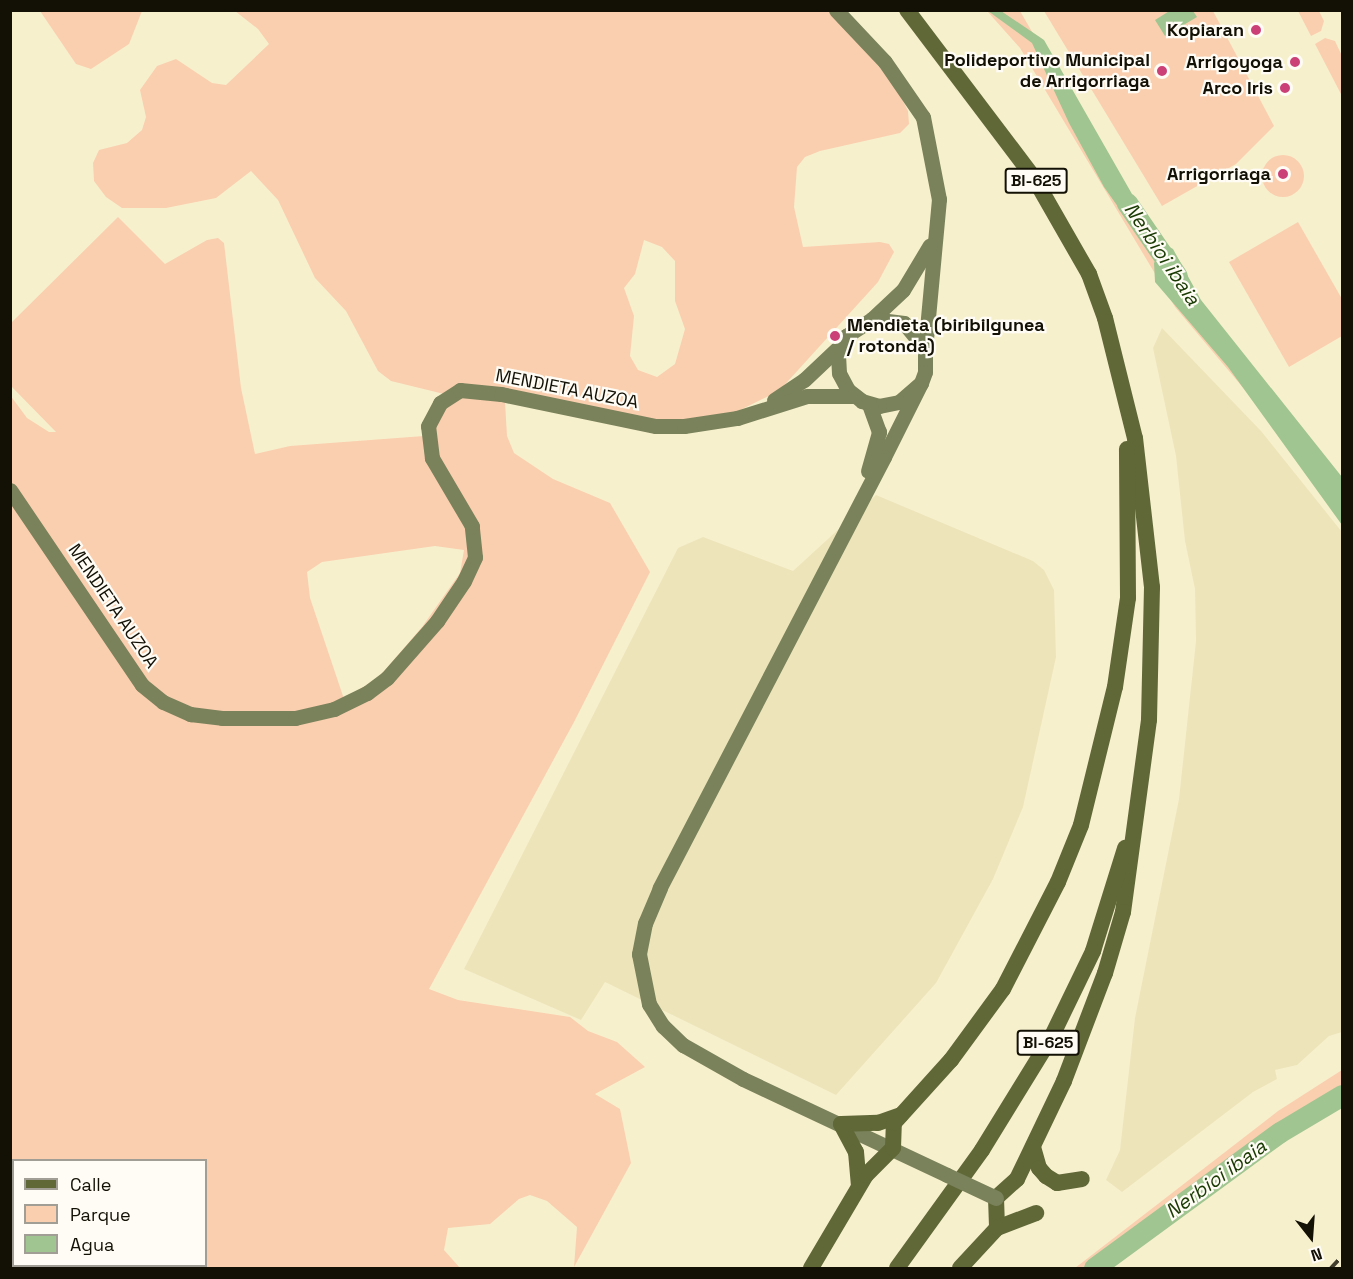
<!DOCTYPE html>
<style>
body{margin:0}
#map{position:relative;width:1353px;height:1279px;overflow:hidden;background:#f7f0cd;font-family:"Space Grotesk",sans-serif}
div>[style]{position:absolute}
.built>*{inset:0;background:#ede4ba}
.green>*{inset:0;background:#facfaf}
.round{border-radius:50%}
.water>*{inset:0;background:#a0c590}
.river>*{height:21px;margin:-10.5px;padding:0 10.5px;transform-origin:10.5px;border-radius:10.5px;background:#a0c590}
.secondary>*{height:15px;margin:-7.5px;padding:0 7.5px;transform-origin:7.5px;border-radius:7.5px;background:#7a825b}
.primary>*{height:16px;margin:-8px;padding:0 8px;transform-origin:8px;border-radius:8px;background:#606838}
.rail>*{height:4px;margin-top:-2px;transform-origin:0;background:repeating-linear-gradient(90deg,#423e2e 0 10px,transparent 0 20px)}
.secondary-bridge>*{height:15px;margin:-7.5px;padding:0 7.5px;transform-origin:7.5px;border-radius:7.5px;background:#7a825b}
.dots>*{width:16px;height:16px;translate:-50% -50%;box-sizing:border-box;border:3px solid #fefcf5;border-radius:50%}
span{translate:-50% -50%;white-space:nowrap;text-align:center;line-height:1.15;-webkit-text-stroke:4.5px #fefcf5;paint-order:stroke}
.shield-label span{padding:2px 4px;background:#fefcf5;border:2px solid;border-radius:4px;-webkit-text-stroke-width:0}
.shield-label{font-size:16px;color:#131005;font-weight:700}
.poi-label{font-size:18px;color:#131005;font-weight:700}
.right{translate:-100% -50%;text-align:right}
.left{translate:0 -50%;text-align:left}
.street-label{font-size:18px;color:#131005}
.water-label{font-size:20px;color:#193a02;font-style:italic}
.frame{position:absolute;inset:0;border:12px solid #131005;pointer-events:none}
.legend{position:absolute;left:12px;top:1159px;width:195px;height:108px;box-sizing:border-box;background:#fefcf5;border:2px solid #a09e95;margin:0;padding:8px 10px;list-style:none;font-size:18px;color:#131005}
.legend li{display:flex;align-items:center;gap:12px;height:30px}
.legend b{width:30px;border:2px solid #a09e95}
.north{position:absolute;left:1281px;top:1207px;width:60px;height:60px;-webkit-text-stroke:4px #fefcf5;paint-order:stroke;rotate:163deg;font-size:16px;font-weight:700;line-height:24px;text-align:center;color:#131005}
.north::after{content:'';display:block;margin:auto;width:21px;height:27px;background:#131005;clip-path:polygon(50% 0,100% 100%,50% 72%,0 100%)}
</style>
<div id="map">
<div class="built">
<div style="clip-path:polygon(1162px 328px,1261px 431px,1342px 532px,1342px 1032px,1329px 1036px,1297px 1065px,1275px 1070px,1277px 1079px,1253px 1092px,1122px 1192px,1106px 1180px,1120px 1150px,1135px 1018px,1179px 799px,1196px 641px,1195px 589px,1185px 541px,1176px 456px,1153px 348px)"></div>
<div style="clip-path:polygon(876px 495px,1033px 561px,1044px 570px,1054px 590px,1056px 657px,1023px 807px,993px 879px,936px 983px,836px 1095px,605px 982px,581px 1020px,464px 969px,678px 548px,703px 537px,793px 571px)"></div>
</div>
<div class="green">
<div style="clip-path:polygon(40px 11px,142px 11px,129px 44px,91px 69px,76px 64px)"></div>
<div style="clip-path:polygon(evenodd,235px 11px,834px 11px,897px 89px,908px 111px,909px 124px,900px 133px,820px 151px,805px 157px,797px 167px,794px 207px,803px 247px,880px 242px,889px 244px,894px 252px,878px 282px,779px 391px,736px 412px,660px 424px,505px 402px,507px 436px,514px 453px,553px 479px,610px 503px,650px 572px,574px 722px,429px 989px,458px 1000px,570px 1017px,588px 1031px,617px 1042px,645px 1067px,595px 1094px,620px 1109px,631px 1163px,574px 1267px,577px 1227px,547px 1201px,530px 1195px,519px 1199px,490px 1224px,448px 1228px,444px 1250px,460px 1268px,11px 1268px,10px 395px,27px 418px,49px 432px,56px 432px,11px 386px,11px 323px,118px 217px,165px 264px,207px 240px,218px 238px,224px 243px,241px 388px,255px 454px,290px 446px,424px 436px,444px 394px,391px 381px,378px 371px,346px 311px,315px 278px,278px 200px,251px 171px,216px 198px,166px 208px,122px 208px,106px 197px,94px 181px,93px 163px,99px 150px,127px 143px,142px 130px,146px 117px,140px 90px,157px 66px,176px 59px,212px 83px,226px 85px,269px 44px,258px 29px,235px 11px,644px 240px,662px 247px,675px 261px,675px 301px,685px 329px,675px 364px,657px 377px,638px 370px,630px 356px,634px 316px,624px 288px,635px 274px,644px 240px,235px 11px,435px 546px,464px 550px,460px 573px,422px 627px,379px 677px,344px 699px,310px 598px,307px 572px,322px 562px,435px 546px,235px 11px,14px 1160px,206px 1160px,206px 1266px,14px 1266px,14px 1160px)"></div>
<div style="clip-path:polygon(987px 11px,1020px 11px,1178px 284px,1261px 409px,1175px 307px,1020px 48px)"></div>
<div style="clip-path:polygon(1044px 11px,1213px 11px,1274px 126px,1236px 164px,1162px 206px)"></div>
<div style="clip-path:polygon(1298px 11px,1319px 11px,1324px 21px,1321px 31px,1311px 36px)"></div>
<div style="clip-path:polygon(1325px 38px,1335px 41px,1342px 56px,1342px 96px,1315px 44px)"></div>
<div class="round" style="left:1262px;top:155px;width:42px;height:42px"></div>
<div style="clip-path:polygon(1298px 222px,1342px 299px,1342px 336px,1289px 367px,1229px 262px)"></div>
<div style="clip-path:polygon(1342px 1070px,1342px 1093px,1101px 1268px,1075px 1268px,1278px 1111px)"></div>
</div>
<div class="water">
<div style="clip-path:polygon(1171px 10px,1193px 11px,1197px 17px,1165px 36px,1155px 20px)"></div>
<div style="clip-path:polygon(988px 11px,1001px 11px,1044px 40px,1148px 222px,1138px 235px,1104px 187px,1069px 123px,1032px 43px)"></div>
<div style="clip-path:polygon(1166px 245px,1173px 249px,1201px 300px,1342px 477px,1342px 525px,1228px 367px,1155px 282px,1154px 263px)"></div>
</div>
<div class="river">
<div style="left:1127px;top:203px;width:88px;rotate:55.6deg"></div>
<div style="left:1094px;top:1268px;width:230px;rotate:-36.2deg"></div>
<div style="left:1280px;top:1132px;width:72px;rotate:-30.8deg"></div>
</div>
<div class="secondary">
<div style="left:836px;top:10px;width:71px;rotate:46.7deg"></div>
<div style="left:885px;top:62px;width:67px;rotate:55.4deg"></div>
<div style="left:923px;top:117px;width:84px;rotate:79deg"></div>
<div style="left:939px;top:199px;width:151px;rotate:95.3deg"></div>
<div style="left:872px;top:319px;width:42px;rotate:-43.1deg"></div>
<div style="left:903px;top:290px;width:52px;rotate:-59deg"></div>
<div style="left:921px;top:383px;width:29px;rotate:139deg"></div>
<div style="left:899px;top:402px;width:20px;rotate:169deg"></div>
<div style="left:879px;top:406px;width:18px;rotate:-164deg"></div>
<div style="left:862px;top:401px;width:18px;rotate:-142deg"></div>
<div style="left:848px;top:390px;width:19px;rotate:-118deg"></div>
<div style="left:839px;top:373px;width:19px;rotate:-93deg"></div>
<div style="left:838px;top:354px;width:20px;rotate:-66deg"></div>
<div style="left:846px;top:336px;width:31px;rotate:-33deg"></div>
<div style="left:872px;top:319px;width:32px;rotate:7deg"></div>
<div style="left:904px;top:323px;width:33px;rotate:51deg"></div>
<div style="left:925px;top:349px;width:23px;rotate:90deg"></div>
<div style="left:925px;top:372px;width:12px;rotate:110deg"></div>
<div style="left:921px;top:383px;width:83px;rotate:116.6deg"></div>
<div style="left:884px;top:457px;width:486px;rotate:117.5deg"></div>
<div style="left:660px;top:888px;width:38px;rotate:113deg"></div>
<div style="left:645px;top:923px;width:32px;rotate:101deg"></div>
<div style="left:639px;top:954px;width:51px;rotate:78.7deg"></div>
<div style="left:649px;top:1004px;width:26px;rotate:58deg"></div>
<div style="left:663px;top:1026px;width:28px;rotate:44deg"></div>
<div style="left:683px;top:1045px;width:69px;rotate:29.5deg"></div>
<div style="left:743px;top:1079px;width:225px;rotate:25.2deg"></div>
<div style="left:774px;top:400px;width:36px;rotate:-34deg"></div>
<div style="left:804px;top:380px;width:51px;rotate:-43.4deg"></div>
<div style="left:868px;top:471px;width:41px;rotate:-74.2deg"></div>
<div style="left:879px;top:432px;width:30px;rotate:-110deg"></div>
<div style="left:10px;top:490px;width:235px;rotate:55.9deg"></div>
<div style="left:142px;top:685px;width:27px;rotate:39deg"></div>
<div style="left:163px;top:702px;width:30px;rotate:24deg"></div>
<div style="left:190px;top:714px;width:32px;rotate:7deg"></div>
<div style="left:222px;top:718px;width:73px"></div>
<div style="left:295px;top:718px;width:40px;rotate:-13deg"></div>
<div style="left:334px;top:709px;width:37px;rotate:-26deg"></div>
<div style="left:367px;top:693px;width:25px;rotate:-37deg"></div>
<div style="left:387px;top:678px;width:76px;rotate:-48.7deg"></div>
<div style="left:437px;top:621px;width:48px;rotate:-56deg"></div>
<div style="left:464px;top:581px;width:26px;rotate:-65deg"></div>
<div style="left:475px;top:557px;width:31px;rotate:-96deg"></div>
<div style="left:472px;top:526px;width:79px;rotate:-120.5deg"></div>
<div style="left:432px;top:458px;width:32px;rotate:-97deg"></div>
<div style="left:428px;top:426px;width:26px;rotate:-62deg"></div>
<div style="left:440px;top:403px;width:24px;rotate:-33deg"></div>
<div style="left:460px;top:390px;width:41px;rotate:5.6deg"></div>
<div style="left:501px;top:394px;width:158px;rotate:11.7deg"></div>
<div style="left:656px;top:426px;width:28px"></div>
<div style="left:684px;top:426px;width:54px;rotate:-8.6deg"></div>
<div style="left:737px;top:418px;width:73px;rotate:-17.4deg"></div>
<div style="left:807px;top:396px;width:48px"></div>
</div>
<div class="primary">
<div style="left:907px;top:10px;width:211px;rotate:52.9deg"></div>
<div style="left:1034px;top:178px;width:111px;rotate:60.2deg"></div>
<div style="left:1089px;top:274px;width:47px;rotate:70deg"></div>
<div style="left:1105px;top:318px;width:124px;rotate:76deg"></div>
<div style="left:1135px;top:438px;width:150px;rotate:83.5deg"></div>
<div style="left:1152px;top:587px;width:133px;rotate:91.3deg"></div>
<div style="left:1149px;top:720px;width:194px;rotate:97.7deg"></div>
<div style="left:1123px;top:912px;width:64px;rotate:106.4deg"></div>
<div style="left:1105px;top:973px;width:116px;rotate:110.8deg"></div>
<div style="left:1064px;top:1081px;width:109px;rotate:115.6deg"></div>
<div style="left:1017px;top:1179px;width:28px;rotate:138deg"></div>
<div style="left:996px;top:1198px;width:30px;rotate:88deg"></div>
<div style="left:841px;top:1124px;width:32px;rotate:62deg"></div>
<div style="left:856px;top:1152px;width:33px;rotate:85deg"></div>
<div style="left:841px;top:1124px;width:37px;rotate:-2deg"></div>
<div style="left:878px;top:1123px;width:24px;rotate:-19deg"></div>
<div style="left:1033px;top:1147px;width:22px;rotate:74deg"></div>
<div style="left:1039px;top:1168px;width:11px;rotate:49deg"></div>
<div style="left:1046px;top:1176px;width:13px;rotate:32deg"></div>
<div style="left:1057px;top:1183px;width:25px;rotate:-9deg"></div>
<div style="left:811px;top:1268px;width:108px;rotate:-59.4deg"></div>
<div style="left:866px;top:1175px;width:38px;rotate:-45deg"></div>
<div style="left:893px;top:1148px;width:25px;rotate:-88deg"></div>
<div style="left:894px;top:1123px;width:85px;rotate:-47.9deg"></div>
<div style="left:951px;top:1060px;width:88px;rotate:-53.8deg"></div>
<div style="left:1003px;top:989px;width:120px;rotate:-62.8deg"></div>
<div style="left:1058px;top:882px;width:61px;rotate:-68deg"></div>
<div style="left:1081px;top:825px;width:142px;rotate:-76.2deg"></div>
<div style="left:1115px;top:687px;width:90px;rotate:-81.7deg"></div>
<div style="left:1128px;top:598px;width:149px;rotate:-90.4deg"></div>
<div style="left:897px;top:1268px;width:145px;rotate:-54.2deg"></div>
<div style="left:982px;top:1150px;width:132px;rotate:-58.4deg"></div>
<div style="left:1051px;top:1038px;width:97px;rotate:-64.2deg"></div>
<div style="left:1093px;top:951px;width:108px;rotate:-72.7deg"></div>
<div style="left:960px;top:1268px;width:54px;rotate:-47.2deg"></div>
<div style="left:997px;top:1228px;width:42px;rotate:-21deg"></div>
</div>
<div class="rail">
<div style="left:1331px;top:1268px;width:16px;rotate:-47deg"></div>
</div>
<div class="secondary-bridge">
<div style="left:947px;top:1175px;width:54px;rotate:25.1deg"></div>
</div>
<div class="dots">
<div style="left:1256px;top:30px;background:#ca4077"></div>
<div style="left:1295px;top:62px;background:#ca4077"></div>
<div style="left:1162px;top:71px;background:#ca4077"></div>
<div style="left:1285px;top:88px;background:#ca4077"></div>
<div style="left:1283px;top:174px;background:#ca4077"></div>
<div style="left:835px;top:336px;background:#ca4077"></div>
</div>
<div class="shield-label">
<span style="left:1036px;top:181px">BI-625</span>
<span style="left:1048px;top:1043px">BI-625</span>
</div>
<div class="poi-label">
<span class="right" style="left:1244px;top:30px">Kopiaran</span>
<span class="right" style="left:1150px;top:71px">Polideportivo Municipal<br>de Arrigorriaga</span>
<span class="right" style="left:1283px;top:62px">Arrigoyoga</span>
<span class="right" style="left:1273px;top:88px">Arco Iris</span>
<span class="right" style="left:1271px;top:174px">Arrigorriaga</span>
<span class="left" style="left:847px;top:336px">Mendieta (biribilgunea<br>/ rotonda)</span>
</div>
<div class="street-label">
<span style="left:567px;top:389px;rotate:11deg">MENDIETA AUZOA</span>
<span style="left:113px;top:606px;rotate:56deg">MENDIETA AUZOA</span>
</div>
<div class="water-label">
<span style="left:1162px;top:254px;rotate:56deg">Nerbioi ibaia</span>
<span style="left:1216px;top:1179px;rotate:-36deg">Nerbioi ibaia</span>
</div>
<div class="frame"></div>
<ul class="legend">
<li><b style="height:8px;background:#606838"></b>Calle</li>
<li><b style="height:16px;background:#facfaf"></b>Parque</li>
<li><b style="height:16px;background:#a0c590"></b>Agua</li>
</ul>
<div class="north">N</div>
</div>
